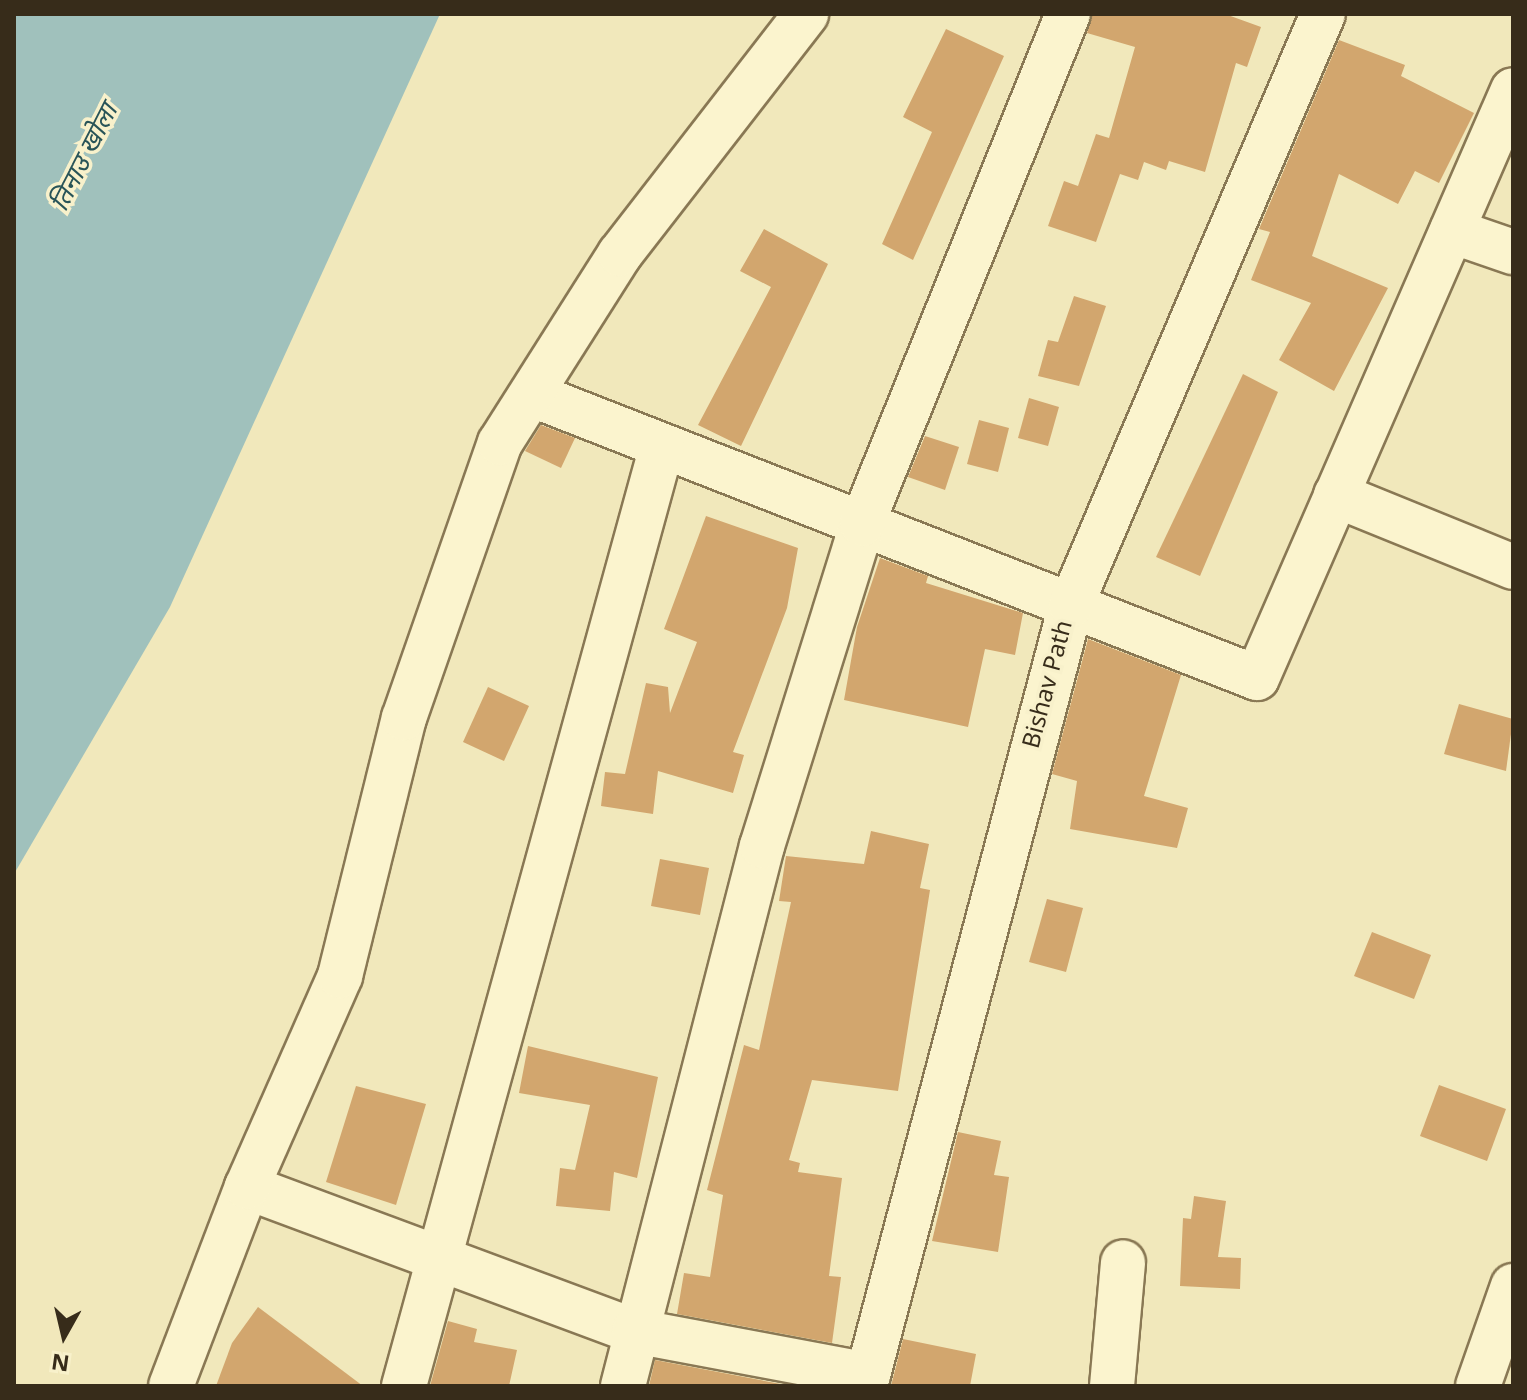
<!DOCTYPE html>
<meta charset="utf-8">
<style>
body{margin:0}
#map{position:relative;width:1527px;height:1400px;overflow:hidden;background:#f1e8bb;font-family:Georgia,"Noto Sans Devanagari",serif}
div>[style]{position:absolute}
.water>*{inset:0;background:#a0c1bc}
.building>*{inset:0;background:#d2a66e}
.roads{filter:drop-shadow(2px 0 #897854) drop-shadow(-2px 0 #897854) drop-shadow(0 2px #897854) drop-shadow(0 -2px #897854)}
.street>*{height:44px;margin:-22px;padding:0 22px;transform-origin:22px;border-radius:22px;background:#fbf4ce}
span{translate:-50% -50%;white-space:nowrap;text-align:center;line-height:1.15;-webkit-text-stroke:7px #f8f1cb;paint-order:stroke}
.street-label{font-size:24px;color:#372c1a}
.water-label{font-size:26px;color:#285458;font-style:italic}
.frame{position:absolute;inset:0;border:16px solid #372c1a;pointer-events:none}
.north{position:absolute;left:24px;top:1296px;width:80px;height:80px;-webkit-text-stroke:6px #f8f1cb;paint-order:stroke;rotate:188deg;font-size:22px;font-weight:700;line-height:32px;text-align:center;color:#372c1a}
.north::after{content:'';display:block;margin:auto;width:28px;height:36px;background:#372c1a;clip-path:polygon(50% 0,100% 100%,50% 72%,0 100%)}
</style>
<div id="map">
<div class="water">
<div style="clip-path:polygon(14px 14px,440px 14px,170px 607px,14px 874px)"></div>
</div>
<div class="building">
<div style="clip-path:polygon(1092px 14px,1225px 14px,1261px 27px,1247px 67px,1236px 63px,1205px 172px,1169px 161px,1166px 170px,1144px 162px,1138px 180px,1120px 174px,1096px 242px,1048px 226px,1064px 181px,1078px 186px,1096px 134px,1109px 138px,1135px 47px,1087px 33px)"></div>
<div style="clip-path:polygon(946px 29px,1004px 56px,913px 260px,882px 244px,932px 132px,903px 117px)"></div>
<div style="clip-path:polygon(1339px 40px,1405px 65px,1401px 76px,1474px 113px,1439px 183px,1415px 171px,1398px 204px,1339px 174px,1312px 256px,1388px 288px,1334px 391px,1279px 360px,1311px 303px,1251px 280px,1270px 232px,1259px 229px)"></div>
<div style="clip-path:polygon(764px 229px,828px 264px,741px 446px,698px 425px,771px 287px,740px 271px)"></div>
<div style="clip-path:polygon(1074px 296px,1106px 306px,1079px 386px,1038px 376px,1048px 340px,1058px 342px)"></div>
<div style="clip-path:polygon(1243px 374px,1278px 392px,1200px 576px,1156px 557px)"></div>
<div style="clip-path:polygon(1029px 398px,1059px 407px,1048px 446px,1018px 438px)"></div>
<div style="clip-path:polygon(979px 420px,1009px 428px,998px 472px,967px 464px)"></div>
<div style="clip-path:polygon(541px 425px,575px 438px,561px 468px,525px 451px)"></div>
<div style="clip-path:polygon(925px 436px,959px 447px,945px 490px,908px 477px)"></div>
<div style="clip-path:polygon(706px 516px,798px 548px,787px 608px,733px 752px,744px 755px,733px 793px,658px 771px,653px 814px,601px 806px,605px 772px,625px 774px,646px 683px,668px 687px,670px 713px,697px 642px,664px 629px)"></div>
<div style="clip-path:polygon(880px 558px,928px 576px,926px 583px,1023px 613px,1015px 655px,985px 649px,968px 727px,844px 700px,857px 627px)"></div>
<div style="clip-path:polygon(1088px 639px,1181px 675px,1144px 796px,1188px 808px,1177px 848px,1070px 829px,1077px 781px,1052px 774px)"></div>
<div style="clip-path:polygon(488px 687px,529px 706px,504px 761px,463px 742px)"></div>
<div style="clip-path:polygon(1459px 704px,1513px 719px,1506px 771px,1444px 754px)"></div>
<div style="clip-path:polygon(871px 831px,929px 844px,920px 888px,930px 890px,898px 1091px,812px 1080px,789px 1160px,800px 1163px,798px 1172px,842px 1178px,829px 1276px,841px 1277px,832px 1343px,677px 1314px,684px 1273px,710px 1277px,723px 1195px,707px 1190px,744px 1045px,759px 1050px,791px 902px,779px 901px,786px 856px,864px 864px)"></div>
<div style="clip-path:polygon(660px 859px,709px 868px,700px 915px,651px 906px)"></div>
<div style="clip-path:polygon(1047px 899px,1083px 908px,1066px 972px,1029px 962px)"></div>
<div style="clip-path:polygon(1372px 932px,1431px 955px,1414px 999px,1354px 976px)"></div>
<div style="clip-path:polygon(528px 1046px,658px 1077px,637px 1178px,614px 1172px,610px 1211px,556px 1206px,560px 1168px,575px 1170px,590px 1105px,519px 1093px)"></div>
<div style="clip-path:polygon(1439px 1085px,1506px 1109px,1487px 1161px,1420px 1136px)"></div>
<div style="clip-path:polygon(356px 1086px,426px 1104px,396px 1205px,326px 1182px)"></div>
<div style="clip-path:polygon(958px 1132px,1001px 1141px,994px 1175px,1009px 1177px,998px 1252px,932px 1241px)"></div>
<div style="clip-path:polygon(1194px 1196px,1226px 1201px,1218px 1257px,1241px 1258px,1240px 1289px,1180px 1286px,1183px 1218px,1191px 1219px)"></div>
<div style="clip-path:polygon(258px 1307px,363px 1386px,216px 1386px,232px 1343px)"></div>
<div style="clip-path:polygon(448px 1321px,477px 1329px,474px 1342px,517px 1350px,509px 1386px,430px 1386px)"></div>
<div style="clip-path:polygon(903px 1339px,976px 1354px,970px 1386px,891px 1386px)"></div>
<div style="clip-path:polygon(655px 1360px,791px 1386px,649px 1386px)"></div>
</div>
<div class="roads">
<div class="street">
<div style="left:1452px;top:231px;width:65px;rotate:19deg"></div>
<div style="left:533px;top:395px;width:777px;rotate:21.35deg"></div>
<div style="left:1257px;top:678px;width:641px;rotate:-66.47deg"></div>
<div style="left:1336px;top:495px;width:191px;rotate:22.1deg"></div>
<div style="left:247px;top:1187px;width:413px;rotate:20.4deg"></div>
<div style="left:634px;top:1331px;width:238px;rotate:10.6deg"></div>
<div style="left:171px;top:1386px;width:213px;rotate:-69.1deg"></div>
<div style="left:247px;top:1187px;width:231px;rotate:-66.2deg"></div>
<div style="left:340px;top:976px;width:266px;rotate:-76.1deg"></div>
<div style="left:404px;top:718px;width:291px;rotate:-70.8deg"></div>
<div style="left:500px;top:443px;width:224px;rotate:-57.6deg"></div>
<div style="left:620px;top:254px;width:304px;rotate:-52.2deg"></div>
<div style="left:404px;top:1386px;width:975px;rotate:-74.65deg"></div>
<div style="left:623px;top:1386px;width:558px;rotate:-75.57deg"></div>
<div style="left:762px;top:846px;width:337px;rotate:-72.7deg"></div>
<div style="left:862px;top:524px;width:550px;rotate:-68.01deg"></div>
<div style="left:865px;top:1386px;width:808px;rotate:-75.22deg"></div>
<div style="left:1071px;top:605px;width:642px;rotate:-66.91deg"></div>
<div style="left:1112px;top:1386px;width:124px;rotate:-84.9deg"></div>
<div style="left:1478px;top:1386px;width:106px;rotate:-70.7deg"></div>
</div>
</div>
<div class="street-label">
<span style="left:1050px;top:685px;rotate:-75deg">Bishav Path</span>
</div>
<div class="water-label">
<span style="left:87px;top:159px;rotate:-63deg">तिनाउ खोला</span>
</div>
<div class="frame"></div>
<div class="north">N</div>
</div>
